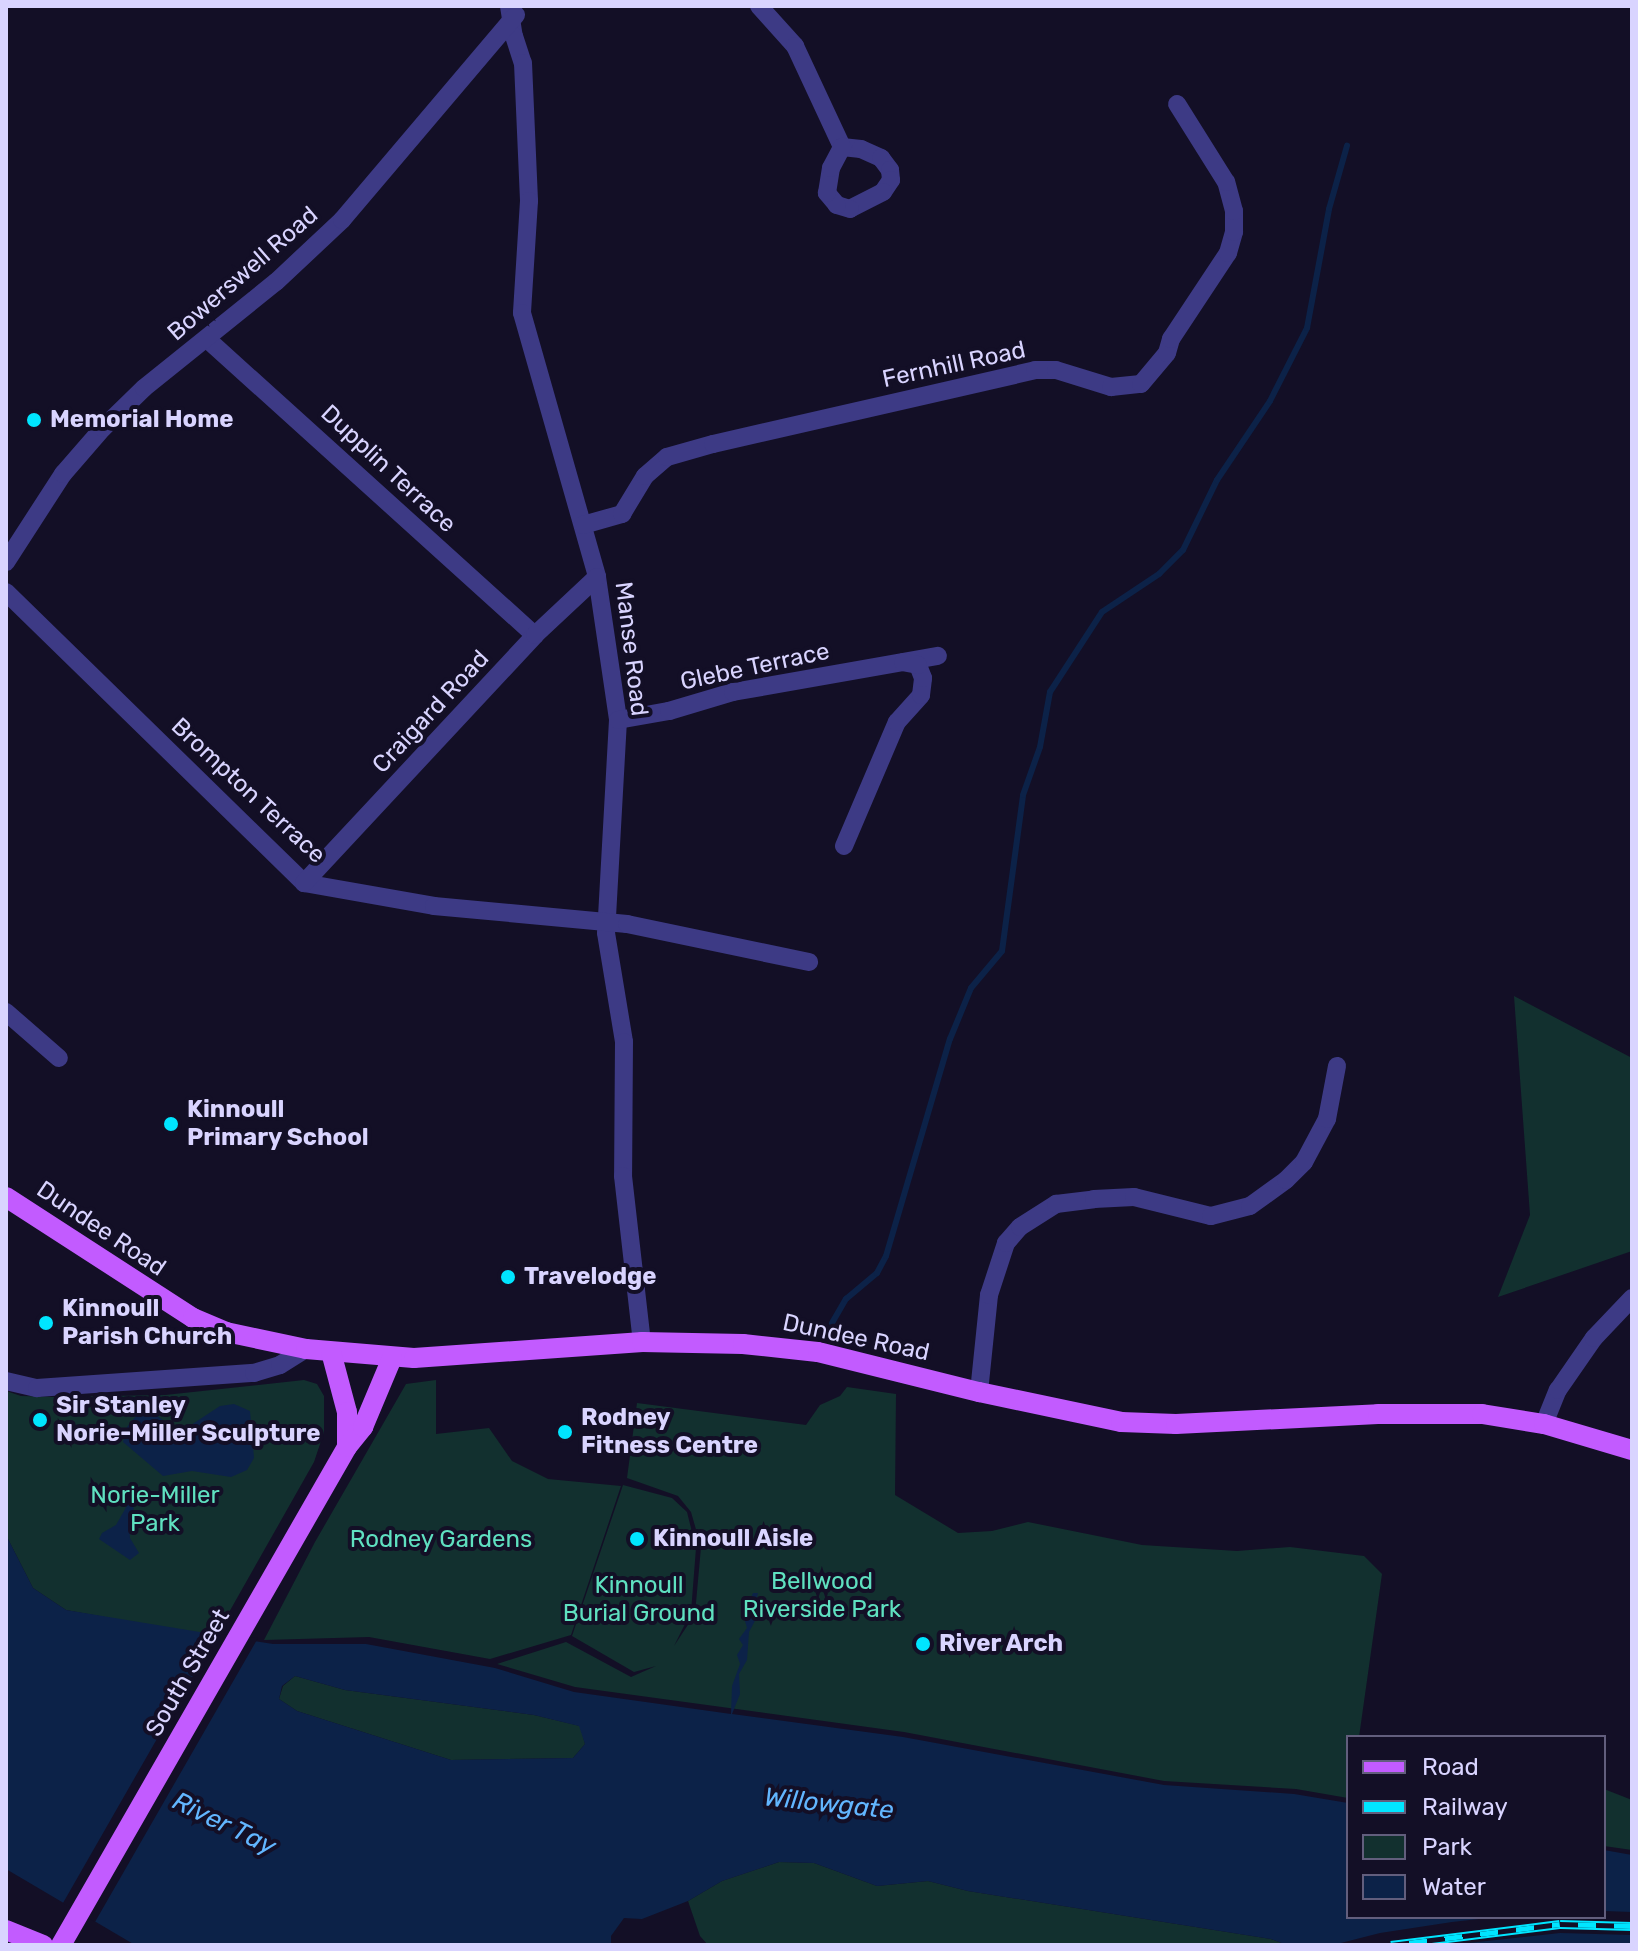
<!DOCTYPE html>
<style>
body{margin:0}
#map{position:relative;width:1638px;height:1951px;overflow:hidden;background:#130f26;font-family:Rubik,sans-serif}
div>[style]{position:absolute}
.green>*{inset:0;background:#12302f}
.water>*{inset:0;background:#0c2248}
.pier>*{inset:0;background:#130f26}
.stream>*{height:6px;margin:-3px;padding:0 3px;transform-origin:3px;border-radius:3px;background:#0c2248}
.minor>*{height:18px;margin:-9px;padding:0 9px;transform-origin:9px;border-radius:9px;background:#3d3a85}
.primary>*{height:20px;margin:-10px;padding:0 10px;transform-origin:10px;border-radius:10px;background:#c25bff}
.rail>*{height:9px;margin-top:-4.5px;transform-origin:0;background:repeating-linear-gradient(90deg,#130f26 0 18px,#00e5ff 0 36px);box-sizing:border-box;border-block:2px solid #00e5ff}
.dots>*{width:22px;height:22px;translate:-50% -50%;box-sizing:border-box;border:4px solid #130f26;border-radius:50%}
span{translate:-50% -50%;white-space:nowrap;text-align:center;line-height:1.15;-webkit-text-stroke:8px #130f26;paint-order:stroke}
.street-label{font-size:24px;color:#d9d4ff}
.poi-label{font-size:24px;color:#d9d4ff;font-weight:700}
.left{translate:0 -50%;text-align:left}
.park-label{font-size:24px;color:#5fe0c0}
.water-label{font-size:26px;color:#62b6ff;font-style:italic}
.frame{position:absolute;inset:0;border:8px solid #d9d4ff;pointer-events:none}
.legend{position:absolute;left:1346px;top:1735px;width:260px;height:184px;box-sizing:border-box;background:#130f26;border:2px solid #625e7d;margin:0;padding:10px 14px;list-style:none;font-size:24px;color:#d9d4ff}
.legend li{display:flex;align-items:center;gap:16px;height:40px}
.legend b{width:40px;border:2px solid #625e7d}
</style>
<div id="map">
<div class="green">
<div style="clip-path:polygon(1514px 996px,1632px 1058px,1632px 1251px,1498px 1297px,1530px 1215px)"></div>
<div style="clip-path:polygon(304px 1380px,317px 1384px,324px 1396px,324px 1432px,314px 1462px,215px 1637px,66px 1610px,33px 1588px,6px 1535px,6px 1391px,21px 1396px,56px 1397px,165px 1395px)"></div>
<div style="clip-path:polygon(436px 1380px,436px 1434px,489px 1428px,512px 1461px,548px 1479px,621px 1486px,571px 1635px,490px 1659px,369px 1637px,264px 1640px,315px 1542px,406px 1384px)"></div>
<div style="clip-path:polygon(847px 1387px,896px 1394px,895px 1495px,958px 1533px,992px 1531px,1028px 1522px,1142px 1545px,1237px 1551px,1290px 1547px,1364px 1556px,1382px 1574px,1359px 1737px,1348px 1737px,1348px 1798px,1296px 1789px,1164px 1781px,904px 1732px,575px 1687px,497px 1664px,566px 1642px,631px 1677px,656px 1666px,634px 1672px,572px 1636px,623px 1485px,672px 1498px,687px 1512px,696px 1548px,691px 1612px,674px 1646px,695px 1614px,701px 1547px,691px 1512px,678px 1496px,627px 1478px,637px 1403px,806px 1425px,820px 1405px,840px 1396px)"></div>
<div style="clip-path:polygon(295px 1676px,345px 1690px,534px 1715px,580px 1726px,585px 1744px,573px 1758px,451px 1760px,297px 1711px,279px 1699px,283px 1686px)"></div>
<div style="clip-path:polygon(1604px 1789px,1632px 1800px,1632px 1850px,1604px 1846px)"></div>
<div style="clip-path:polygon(779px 1862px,814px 1863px,877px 1886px,928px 1881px,968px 1891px,1271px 1939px,1287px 1945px,708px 1945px,700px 1936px,688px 1901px,722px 1881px)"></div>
</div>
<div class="water">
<div style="clip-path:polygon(234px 1404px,250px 1411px,254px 1458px,247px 1470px,231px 1477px,192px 1471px,163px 1476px,123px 1442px,127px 1427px,137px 1415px,153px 1413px,170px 1425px,188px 1427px,220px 1406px)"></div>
<div style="clip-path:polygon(128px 1504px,134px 1508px,129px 1522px,130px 1538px,139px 1553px,130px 1560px,99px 1539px,102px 1533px,116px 1525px)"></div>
<div style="clip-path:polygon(evenodd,6px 1535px,33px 1588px,66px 1610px,273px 1644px,366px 1644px,495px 1668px,574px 1692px,731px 1714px,732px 1686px,740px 1664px,737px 1655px,743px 1645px,739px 1639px,747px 1628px,745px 1621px,752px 1608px,748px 1605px,750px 1600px,753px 1593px,758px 1593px,754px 1609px,757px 1617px,749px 1632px,747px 1660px,739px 1674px,740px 1694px,732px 1714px,903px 1737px,1164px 1785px,1294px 1794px,1348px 1803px,1348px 1917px,1604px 1917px,1604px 1850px,1632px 1855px,1632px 1945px,1287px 1945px,1271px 1939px,968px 1891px,928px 1881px,877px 1886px,814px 1863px,779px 1862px,722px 1881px,688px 1901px,642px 1919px,624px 1918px,611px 1936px,611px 1945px,135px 1945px,6px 1869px,6px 1535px,295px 1676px,345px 1690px,534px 1715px,579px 1726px,585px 1744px,573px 1758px,451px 1760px,297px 1711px,279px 1699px,282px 1686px,295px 1676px)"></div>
</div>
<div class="pier">
<div style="clip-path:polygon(217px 1634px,258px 1638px,95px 1922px,63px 1903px)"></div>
<div style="clip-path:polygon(1604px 1911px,1632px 1912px,1632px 1935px,1560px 1933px,1450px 1945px,1333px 1945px,1380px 1933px,1452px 1922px,1497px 1917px,1604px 1917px)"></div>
</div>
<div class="stream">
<div style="left:832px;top:1323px;width:28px;rotate:-60deg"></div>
<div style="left:846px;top:1299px;width:40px;rotate:-40deg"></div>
<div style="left:877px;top:1273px;width:19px;rotate:-62deg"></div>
<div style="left:886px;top:1256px;width:226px;rotate:-73.6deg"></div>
<div style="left:950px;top:1039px;width:55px;rotate:-67.6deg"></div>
<div style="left:971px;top:988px;width:48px;rotate:-50deg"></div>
<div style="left:1002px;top:951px;width:157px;rotate:-82.3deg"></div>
<div style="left:1023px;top:795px;width:51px;rotate:-70.5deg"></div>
<div style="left:1040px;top:747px;width:56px;rotate:-79.7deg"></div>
<div style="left:1050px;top:692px;width:95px;rotate:-57deg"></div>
<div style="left:1102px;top:612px;width:69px;rotate:-33.7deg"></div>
<div style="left:1159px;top:574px;width:34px;rotate:-45deg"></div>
<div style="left:1183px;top:550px;width:78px;rotate:-64.1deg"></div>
<div style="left:1217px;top:480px;width:95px;rotate:-56.1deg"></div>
<div style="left:1270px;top:401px;width:82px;rotate:-63.1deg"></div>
<div style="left:1307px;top:328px;width:121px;rotate:-79.5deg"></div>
<div style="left:1329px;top:209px;width:66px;rotate:-74.1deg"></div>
</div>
<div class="minor">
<div style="left:509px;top:6px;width:30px;rotate:81deg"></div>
<div style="left:514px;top:36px;width:28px;rotate:72deg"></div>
<div style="left:523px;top:63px;width:138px;rotate:87.5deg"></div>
<div style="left:529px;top:201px;width:112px;rotate:93.6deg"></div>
<div style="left:522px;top:313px;width:274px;rotate:74.1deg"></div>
<div style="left:597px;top:577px;width:145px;rotate:81.6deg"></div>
<div style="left:618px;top:720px;width:213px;rotate:93.2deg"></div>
<div style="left:606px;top:933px;width:110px;rotate:80.6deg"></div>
<div style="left:624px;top:1042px;width:134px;rotate:90.4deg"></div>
<div style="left:623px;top:1176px;width:167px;rotate:83.5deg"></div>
<div style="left:759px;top:6px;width:54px;rotate:48deg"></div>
<div style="left:795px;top:46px;width:111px;rotate:65deg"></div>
<div style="left:842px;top:147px;width:19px;rotate:6deg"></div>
<div style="left:861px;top:149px;width:22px;rotate:24deg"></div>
<div style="left:881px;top:158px;width:15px;rotate:53deg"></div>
<div style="left:890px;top:170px;width:10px;rotate:84deg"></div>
<div style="left:891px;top:180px;width:14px;rotate:124deg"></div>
<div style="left:883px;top:192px;width:37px;rotate:153deg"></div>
<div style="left:850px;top:209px;width:14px;rotate:-163deg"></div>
<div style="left:837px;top:205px;width:16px;rotate:-130deg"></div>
<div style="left:827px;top:193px;width:25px;rotate:-81deg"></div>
<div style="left:831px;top:168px;width:24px;rotate:-62deg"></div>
<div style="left:207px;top:339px;width:442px;rotate:42.1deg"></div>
<div style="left:583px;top:525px;width:41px;rotate:-15.8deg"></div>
<div style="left:622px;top:514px;width:44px;rotate:-58.8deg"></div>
<div style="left:645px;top:476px;width:29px;rotate:-41deg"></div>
<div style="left:667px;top:457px;width:48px;rotate:-15.8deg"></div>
<div style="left:713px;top:444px;width:330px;rotate:-12.9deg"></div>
<div style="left:1035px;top:370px;width:21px"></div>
<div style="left:1056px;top:370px;width:58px;rotate:17.2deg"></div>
<div style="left:1111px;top:387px;width:30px;rotate:-6deg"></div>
<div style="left:1141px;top:384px;width:40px;rotate:-50deg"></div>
<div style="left:1167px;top:353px;width:15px;rotate:-74deg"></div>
<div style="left:1171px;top:339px;width:103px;rotate:-56.5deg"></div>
<div style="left:1228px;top:253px;width:22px;rotate:-74deg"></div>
<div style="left:1234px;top:232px;width:21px;rotate:-90deg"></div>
<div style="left:1234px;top:211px;width:30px;rotate:-105deg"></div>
<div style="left:1226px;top:182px;width:92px;rotate:-122.1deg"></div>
<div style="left:6px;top:562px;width:105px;rotate:-57.1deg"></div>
<div style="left:63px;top:474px;width:61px;rotate:-49deg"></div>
<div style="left:103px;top:428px;width:57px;rotate:-44.3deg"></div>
<div style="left:144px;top:388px;width:169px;rotate:-38.8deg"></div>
<div style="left:276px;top:282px;width:91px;rotate:-43.2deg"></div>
<div style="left:342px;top:220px;width:269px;rotate:-49.7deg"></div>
<div style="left:6px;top:592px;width:417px;rotate:44.3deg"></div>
<div style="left:304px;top:883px;width:132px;rotate:10deg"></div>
<div style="left:434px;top:906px;width:194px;rotate:5.3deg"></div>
<div style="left:627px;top:924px;width:186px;rotate:11.8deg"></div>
<div style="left:618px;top:720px;width:52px;rotate:-10deg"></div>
<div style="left:669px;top:711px;width:67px;rotate:-16.5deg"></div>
<div style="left:733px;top:692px;width:208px;rotate:-10deg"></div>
<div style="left:844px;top:846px;width:135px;rotate:-66.9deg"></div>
<div style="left:897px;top:722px;width:36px;rotate:-48deg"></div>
<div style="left:921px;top:695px;width:17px;rotate:-83deg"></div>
<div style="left:923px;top:678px;width:14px;rotate:-111deg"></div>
<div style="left:918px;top:665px;width:15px;rotate:-169deg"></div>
<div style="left:304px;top:883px;width:339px;rotate:-47deg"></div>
<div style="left:535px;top:635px;width:85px;rotate:-43.1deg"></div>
<div style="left:6px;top:1012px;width:70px;rotate:41deg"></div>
<div style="left:6px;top:1381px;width:32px;rotate:13deg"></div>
<div style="left:37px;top:1388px;width:218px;rotate:-4deg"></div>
<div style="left:254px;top:1373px;width:27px;rotate:-17deg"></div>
<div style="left:280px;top:1365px;width:31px;rotate:-32deg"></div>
<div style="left:979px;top:1392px;width:98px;rotate:-84.1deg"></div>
<div style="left:989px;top:1295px;width:55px;rotate:-71.9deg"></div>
<div style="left:1006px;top:1243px;width:21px;rotate:-49deg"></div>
<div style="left:1020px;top:1227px;width:43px;rotate:-32.6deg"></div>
<div style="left:1056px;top:1204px;width:38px;rotate:-7deg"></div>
<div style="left:1094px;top:1199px;width:40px;rotate:-2.9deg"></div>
<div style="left:1134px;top:1197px;width:79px;rotate:13.9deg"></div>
<div style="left:1211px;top:1216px;width:40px;rotate:-14.4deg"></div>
<div style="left:1250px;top:1206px;width:44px;rotate:-35.8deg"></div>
<div style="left:1286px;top:1180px;width:25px;rotate:-45deg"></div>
<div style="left:1304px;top:1162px;width:49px;rotate:-61.9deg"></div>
<div style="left:1327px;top:1119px;width:54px;rotate:-79.3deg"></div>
<div style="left:1544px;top:1424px;width:37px;rotate:-68deg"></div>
<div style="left:1558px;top:1390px;width:63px;rotate:-55.3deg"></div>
<div style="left:1594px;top:1338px;width:55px;rotate:-46.5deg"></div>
</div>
<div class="primary">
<div style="left:6px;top:1197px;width:223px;rotate:32.9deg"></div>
<div style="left:193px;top:1318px;width:36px;rotate:23deg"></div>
<div style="left:226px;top:1332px;width:82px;rotate:12deg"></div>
<div style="left:306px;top:1349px;width:108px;rotate:4.8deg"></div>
<div style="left:414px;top:1358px;width:229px;rotate:-4deg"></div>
<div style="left:642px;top:1342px;width:101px;rotate:1.1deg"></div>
<div style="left:743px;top:1344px;width:75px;rotate:6.1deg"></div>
<div style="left:818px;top:1352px;width:166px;rotate:14deg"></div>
<div style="left:979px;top:1392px;width:145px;rotate:11.9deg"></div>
<div style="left:1121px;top:1422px;width:55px;rotate:2.1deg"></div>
<div style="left:1176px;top:1424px;width:202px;rotate:-2.8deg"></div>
<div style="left:1378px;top:1414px;width:104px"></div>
<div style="left:1482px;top:1414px;width:63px;rotate:9.2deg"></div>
<div style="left:1544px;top:1424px;width:92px;rotate:16.5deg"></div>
<div style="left:331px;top:1352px;width:62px;rotate:75.1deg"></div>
<div style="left:347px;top:1412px;width:35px;rotate:90deg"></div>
<div style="left:6px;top:1930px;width:40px;rotate:22deg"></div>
<div style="left:61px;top:1945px;width:574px;rotate:-60.13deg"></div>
<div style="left:347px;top:1447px;width:26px;rotate:-51deg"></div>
<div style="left:363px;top:1427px;width:75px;rotate:-67.2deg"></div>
</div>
<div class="rail">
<div style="left:1391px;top:1945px;width:170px;rotate:-7.1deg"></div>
<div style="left:1560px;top:1924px;width:72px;rotate:1.6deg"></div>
</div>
<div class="dots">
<div style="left:34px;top:420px;background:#00e5ff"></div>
<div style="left:171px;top:1124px;background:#00e5ff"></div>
<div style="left:508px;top:1277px;background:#00e5ff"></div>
<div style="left:46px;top:1323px;background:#00e5ff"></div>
<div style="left:40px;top:1420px;background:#00e5ff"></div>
<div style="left:565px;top:1432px;background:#00e5ff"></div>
<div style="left:637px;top:1539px;background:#00e5ff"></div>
<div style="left:923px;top:1644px;background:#00e5ff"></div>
</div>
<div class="street-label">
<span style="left:243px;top:274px;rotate:-41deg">Bowerswell Road</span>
<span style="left:954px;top:365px;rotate:-12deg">Fernhill Road</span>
<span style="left:388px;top:469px;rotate:43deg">Dupplin Terrace</span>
<span style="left:631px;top:649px;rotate:83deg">Manse Road</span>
<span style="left:755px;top:667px;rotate:-12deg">Glebe Terrace</span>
<span style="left:431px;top:712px;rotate:-47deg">Craigard Road</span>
<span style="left:248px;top:791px;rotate:43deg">Brompton Terrace</span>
<span style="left:101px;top:1229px;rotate:34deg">Dundee Road</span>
<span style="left:856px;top:1338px;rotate:12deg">Dundee Road</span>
<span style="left:188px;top:1673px;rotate:-60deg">South Street</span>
</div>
<div class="poi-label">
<span class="left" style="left:50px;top:420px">Memorial Home</span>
<span class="left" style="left:187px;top:1124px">Kinnoull<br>Primary School</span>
<span class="left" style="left:524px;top:1277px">Travelodge</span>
<span class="left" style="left:62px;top:1323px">Kinnoull<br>Parish Church</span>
<span class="left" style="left:56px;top:1420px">Sir Stanley<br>Norie-Miller Sculpture</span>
<span class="left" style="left:581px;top:1432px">Rodney<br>Fitness Centre</span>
<span class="left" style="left:653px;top:1539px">Kinnoull Aisle</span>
<span class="left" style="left:939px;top:1644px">River Arch</span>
</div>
<div class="park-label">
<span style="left:155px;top:1510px">Norie-Miller<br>Park</span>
<span style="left:441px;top:1540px">Rodney Gardens</span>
<span style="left:822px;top:1596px">Bellwood<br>Riverside Park</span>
<span style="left:639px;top:1600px">Kinnoull<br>Burial Ground</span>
</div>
<div class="water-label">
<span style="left:829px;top:1804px;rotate:6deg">Willowgate</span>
<span style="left:224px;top:1824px;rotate:26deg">River Tay</span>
</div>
<div class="frame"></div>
<ul class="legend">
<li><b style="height:10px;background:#c25bff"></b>Road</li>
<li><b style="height:10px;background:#00e5ff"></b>Railway</li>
<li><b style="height:22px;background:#12302f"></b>Park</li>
<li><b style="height:22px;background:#0c2248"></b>Water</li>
</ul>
</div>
